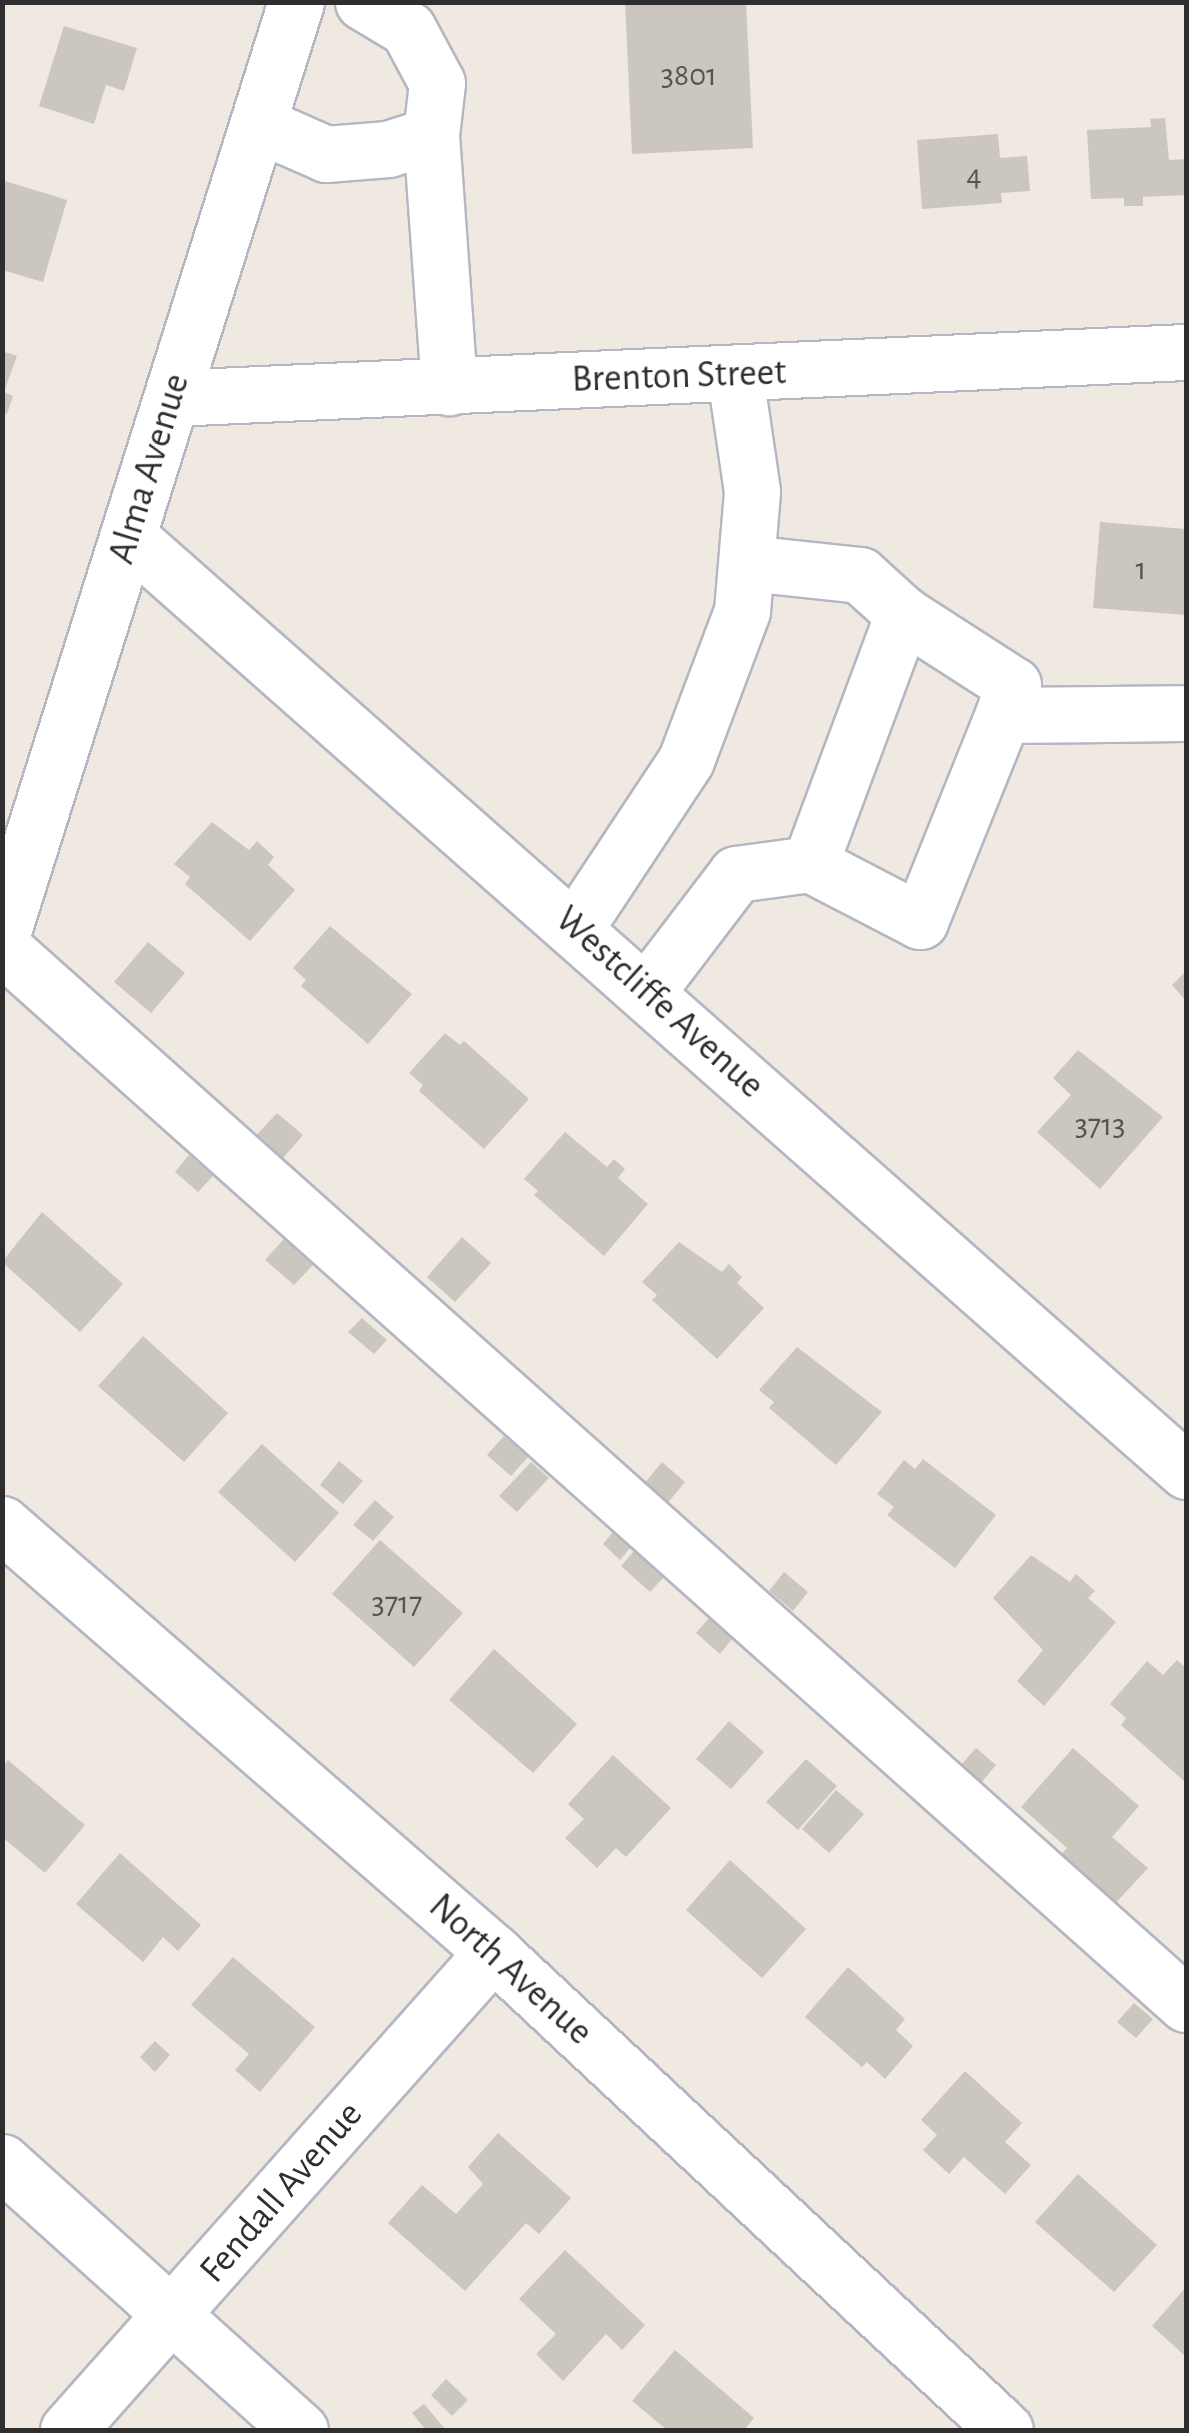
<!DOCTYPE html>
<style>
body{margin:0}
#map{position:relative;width:1189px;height:2433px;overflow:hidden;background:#efe9e1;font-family:"Alegreya Sans",sans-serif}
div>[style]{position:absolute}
.building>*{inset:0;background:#cbc7bf}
.roads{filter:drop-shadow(2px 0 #b4b7c1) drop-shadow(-2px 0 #b4b7c1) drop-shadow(0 2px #b4b7c1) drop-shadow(0 -2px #b4b7c1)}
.minor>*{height:55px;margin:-27.5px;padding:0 27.5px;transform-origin:27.5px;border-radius:27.5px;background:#fff}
span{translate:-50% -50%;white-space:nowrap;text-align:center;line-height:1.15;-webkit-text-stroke:9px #fff;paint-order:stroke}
.number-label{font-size:32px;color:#555452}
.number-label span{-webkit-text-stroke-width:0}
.street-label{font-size:38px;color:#2e2e2e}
.frame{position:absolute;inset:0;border:5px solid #2e2e2e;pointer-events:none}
</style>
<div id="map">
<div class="building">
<div style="clip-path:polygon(625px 2px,746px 2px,753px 148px,632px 154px)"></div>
<div style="clip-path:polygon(64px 26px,137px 48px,124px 91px,106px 85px,94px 124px,39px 106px)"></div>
<div style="clip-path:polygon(1165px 118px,1169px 160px,1186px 159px,1186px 195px,1143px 197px,1143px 206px,1124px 206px,1124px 198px,1091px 199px,1087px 130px,1151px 127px,1150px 119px)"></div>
<div style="clip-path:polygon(998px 134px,1000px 158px,1027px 156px,1030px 191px,1001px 193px,1002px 203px,922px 209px,917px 140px)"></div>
<div style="clip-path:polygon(2px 180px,67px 200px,43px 282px,2px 270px)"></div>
<div style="clip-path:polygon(2px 351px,17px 356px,4px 392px,13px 396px,7px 414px,2px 412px)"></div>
<div style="clip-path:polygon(1100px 522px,1186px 529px,1186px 615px,1093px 608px)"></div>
<div style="clip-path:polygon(212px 822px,249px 850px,257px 841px,274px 857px,268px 865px,295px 890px,250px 941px,185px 884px,190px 877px,174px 864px)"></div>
<div style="clip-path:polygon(330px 926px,412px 994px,368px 1044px,301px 986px,306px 980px,293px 968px)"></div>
<div style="clip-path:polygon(148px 942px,185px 973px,151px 1013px,114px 982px)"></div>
<div style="clip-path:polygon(1186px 971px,1186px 1001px,1172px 985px)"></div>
<div style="clip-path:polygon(445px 1033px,460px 1045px,464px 1041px,529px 1099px,484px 1149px,419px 1091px,423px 1085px,409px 1073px)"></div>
<div style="clip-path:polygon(1078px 1050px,1163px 1117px,1100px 1189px,1037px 1132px,1071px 1095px,1053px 1078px)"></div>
<div style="clip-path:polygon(277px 1113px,303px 1135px,277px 1165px,251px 1141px)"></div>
<div style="clip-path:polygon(565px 1132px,607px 1167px,614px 1159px,625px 1169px,618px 1178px,648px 1204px,604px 1256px,534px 1195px,538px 1191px,524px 1179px)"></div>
<div style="clip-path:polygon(189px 1155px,213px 1176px,198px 1192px,175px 1172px)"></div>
<div style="clip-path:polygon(42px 1212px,123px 1284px,80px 1332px,2px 1262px)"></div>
<div style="clip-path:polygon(462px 1237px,491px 1263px,455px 1302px,427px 1277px)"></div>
<div style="clip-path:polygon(284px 1239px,313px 1265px,294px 1285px,265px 1260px)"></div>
<div style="clip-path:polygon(679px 1242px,722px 1272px,729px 1264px,742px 1277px,737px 1283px,764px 1308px,717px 1359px,652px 1300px,657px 1295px,642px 1282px)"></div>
<div style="clip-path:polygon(362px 1318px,387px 1340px,374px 1354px,348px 1332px)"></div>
<div style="clip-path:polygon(143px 1336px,228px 1413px,184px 1462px,98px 1386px)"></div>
<div style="clip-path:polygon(797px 1347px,882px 1412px,836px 1465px,769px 1408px,774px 1402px,759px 1390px)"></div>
<div style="clip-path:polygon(504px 1436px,528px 1457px,511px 1476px,487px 1455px)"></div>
<div style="clip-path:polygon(262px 1444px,339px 1513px,295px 1562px,218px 1492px)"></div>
<div style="clip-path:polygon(923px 1459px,996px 1515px,955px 1568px,887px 1515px,894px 1507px,877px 1494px,904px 1460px,915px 1469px)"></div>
<div style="clip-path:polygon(339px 1461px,363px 1481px,343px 1504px,320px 1485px)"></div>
<div style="clip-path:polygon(531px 1462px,549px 1478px,517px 1512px,499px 1496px)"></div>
<div style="clip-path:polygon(662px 1462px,685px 1482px,666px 1505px,643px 1485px)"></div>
<div style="clip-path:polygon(375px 1500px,394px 1517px,373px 1541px,353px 1525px)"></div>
<div style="clip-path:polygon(613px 1532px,630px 1548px,620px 1560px,603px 1544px)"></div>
<div style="clip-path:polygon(380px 1540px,463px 1613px,414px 1667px,332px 1594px)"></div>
<div style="clip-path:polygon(634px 1551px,664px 1577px,650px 1592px,621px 1566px)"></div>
<div style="clip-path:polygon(1031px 1555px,1070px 1582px,1076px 1574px,1095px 1591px,1088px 1598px,1116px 1622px,1044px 1706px,1017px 1681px,1043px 1650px,993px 1598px)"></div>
<div style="clip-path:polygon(784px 1572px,808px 1592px,793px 1611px,769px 1591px)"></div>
<div style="clip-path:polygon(709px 1618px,732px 1639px,720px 1654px,696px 1633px)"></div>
<div style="clip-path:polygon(494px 1649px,577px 1724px,533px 1773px,449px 1700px)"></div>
<div style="clip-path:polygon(1177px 1660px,1186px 1668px,1184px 1781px,1121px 1725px,1126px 1718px,1110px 1704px,1147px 1661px,1163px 1675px)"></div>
<div style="clip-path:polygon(729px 1721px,764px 1752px,731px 1789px,696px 1759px)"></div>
<div style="clip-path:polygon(976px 1748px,996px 1765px,981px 1783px,961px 1765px)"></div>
<div style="clip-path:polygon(1073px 1748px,1139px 1806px,1112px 1837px,1148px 1868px,1112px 1907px,1057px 1859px,1067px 1848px,1021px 1807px)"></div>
<div style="clip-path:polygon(613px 1755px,671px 1808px,626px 1857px,616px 1848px,597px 1868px,565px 1838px,584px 1819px,568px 1804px)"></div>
<div style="clip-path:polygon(806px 1759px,837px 1786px,798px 1830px,766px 1802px)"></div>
<div style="clip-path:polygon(8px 1760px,85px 1825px,45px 1873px,2px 1837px,2px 1767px)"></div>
<div style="clip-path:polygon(836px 1790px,864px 1814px,829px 1853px,802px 1829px)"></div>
<div style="clip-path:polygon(120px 1853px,201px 1925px,178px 1951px,163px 1937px,143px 1962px,76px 1904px)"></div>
<div style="clip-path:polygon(730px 1860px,806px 1929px,762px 1978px,686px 1910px)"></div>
<div style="clip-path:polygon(233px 1957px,315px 2027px,260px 2092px,235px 2070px,249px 2054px,191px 2005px)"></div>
<div style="clip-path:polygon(848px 1967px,905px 2019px,896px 2030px,913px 2046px,885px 2079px,867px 2062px,862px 2067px,805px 2017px)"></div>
<div style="clip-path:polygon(1134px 2003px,1153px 2019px,1136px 2038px,1117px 2022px)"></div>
<div style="clip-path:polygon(155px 2041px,170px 2055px,155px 2072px,140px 2057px)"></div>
<div style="clip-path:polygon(965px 2071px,1022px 2123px,1005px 2142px,1031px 2165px,1005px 2194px,964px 2157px,949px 2174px,923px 2150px,937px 2135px,921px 2120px)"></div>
<div style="clip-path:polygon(498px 2133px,571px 2198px,539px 2234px,526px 2223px,465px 2291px,388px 2223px,422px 2185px,456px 2214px,483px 2184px,468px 2167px)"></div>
<div style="clip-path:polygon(1078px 2174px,1157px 2245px,1114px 2292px,1035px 2222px)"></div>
<div style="clip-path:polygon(565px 2250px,645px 2325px,622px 2350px,606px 2334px,563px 2381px,536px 2354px,556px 2334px,519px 2299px)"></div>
<div style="clip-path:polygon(1186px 2287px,1186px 2357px,1152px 2326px)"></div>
<div style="clip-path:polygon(675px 2350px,754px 2418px,744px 2430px,667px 2430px,632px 2401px)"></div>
<div style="clip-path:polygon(446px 2379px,468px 2400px,452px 2416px,431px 2395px)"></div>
<div style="clip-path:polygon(424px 2404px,446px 2430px,426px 2430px,412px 2413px)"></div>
</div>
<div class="roads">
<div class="minor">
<div style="left:363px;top:2px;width:52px;rotate:31deg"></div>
<div style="left:408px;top:29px;width:61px;rotate:61.8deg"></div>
<div style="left:437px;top:83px;width:52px;rotate:96.6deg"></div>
<div style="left:431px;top:135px;width:253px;rotate:85.9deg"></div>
<div style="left:260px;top:125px;width:72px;rotate:23.7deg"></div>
<div style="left:326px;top:154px;width:62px;rotate:-4.6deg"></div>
<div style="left:388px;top:149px;width:45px;rotate:-18deg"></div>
<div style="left:172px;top:398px;width:1015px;rotate:-2.6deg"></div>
<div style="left:129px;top:537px;width:1411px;rotate:41.46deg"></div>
<div style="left:1003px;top:715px;width:179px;rotate:-0.6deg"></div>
<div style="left:810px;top:864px;width:124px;rotate:27.4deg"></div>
<div style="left:920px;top:921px;width:222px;rotate:-68.1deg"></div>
<div style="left:1003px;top:715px;width:32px;rotate:-72deg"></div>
<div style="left:1013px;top:685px;width:131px;rotate:-147.2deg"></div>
<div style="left:575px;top:928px;width:201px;rotate:-56.5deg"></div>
<div style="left:686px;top:760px;width:159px;rotate:-69.4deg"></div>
<div style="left:742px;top:611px;width:120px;rotate:-85.2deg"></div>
<div style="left:752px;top:491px;width:116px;rotate:-98.4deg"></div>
<div style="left:2px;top:934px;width:977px;rotate:-72.49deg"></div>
<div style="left:2px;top:947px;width:1587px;rotate:41.76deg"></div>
<div style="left:647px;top:991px;width:147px;rotate:-52.7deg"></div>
<div style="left:736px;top:874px;width:75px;rotate:-7.7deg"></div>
<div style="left:810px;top:864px;width:267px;rotate:-69.6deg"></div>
<div style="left:903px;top:614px;width:58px;rotate:-137.8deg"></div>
<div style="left:860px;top:575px;width:113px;rotate:-173.9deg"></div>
<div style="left:2px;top:1524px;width:651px;rotate:41.08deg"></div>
<div style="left:493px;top:1952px;width:700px;rotate:43.03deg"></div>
<div style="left:2px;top:2162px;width:401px;rotate:42deg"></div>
<div style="left:68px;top:2430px;width:640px;rotate:-48.36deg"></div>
</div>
</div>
<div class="number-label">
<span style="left:689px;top:75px">3801</span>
<span style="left:974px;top:175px">4</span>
<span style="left:1141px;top:569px">1</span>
<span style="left:1100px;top:1125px">3713</span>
<span style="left:397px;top:1603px">3717</span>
</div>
<div class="street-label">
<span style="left:679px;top:377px;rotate:-2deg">Brenton Street</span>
<span style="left:150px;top:469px;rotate:-73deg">Alma Avenue</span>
<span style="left:659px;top:1003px;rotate:42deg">Westcliffe Avenue</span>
<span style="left:510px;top:1970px;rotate:42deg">North Avenue</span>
<span style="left:282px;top:2193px;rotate:-49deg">Fendall Avenue</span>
</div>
<div class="frame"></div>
</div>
